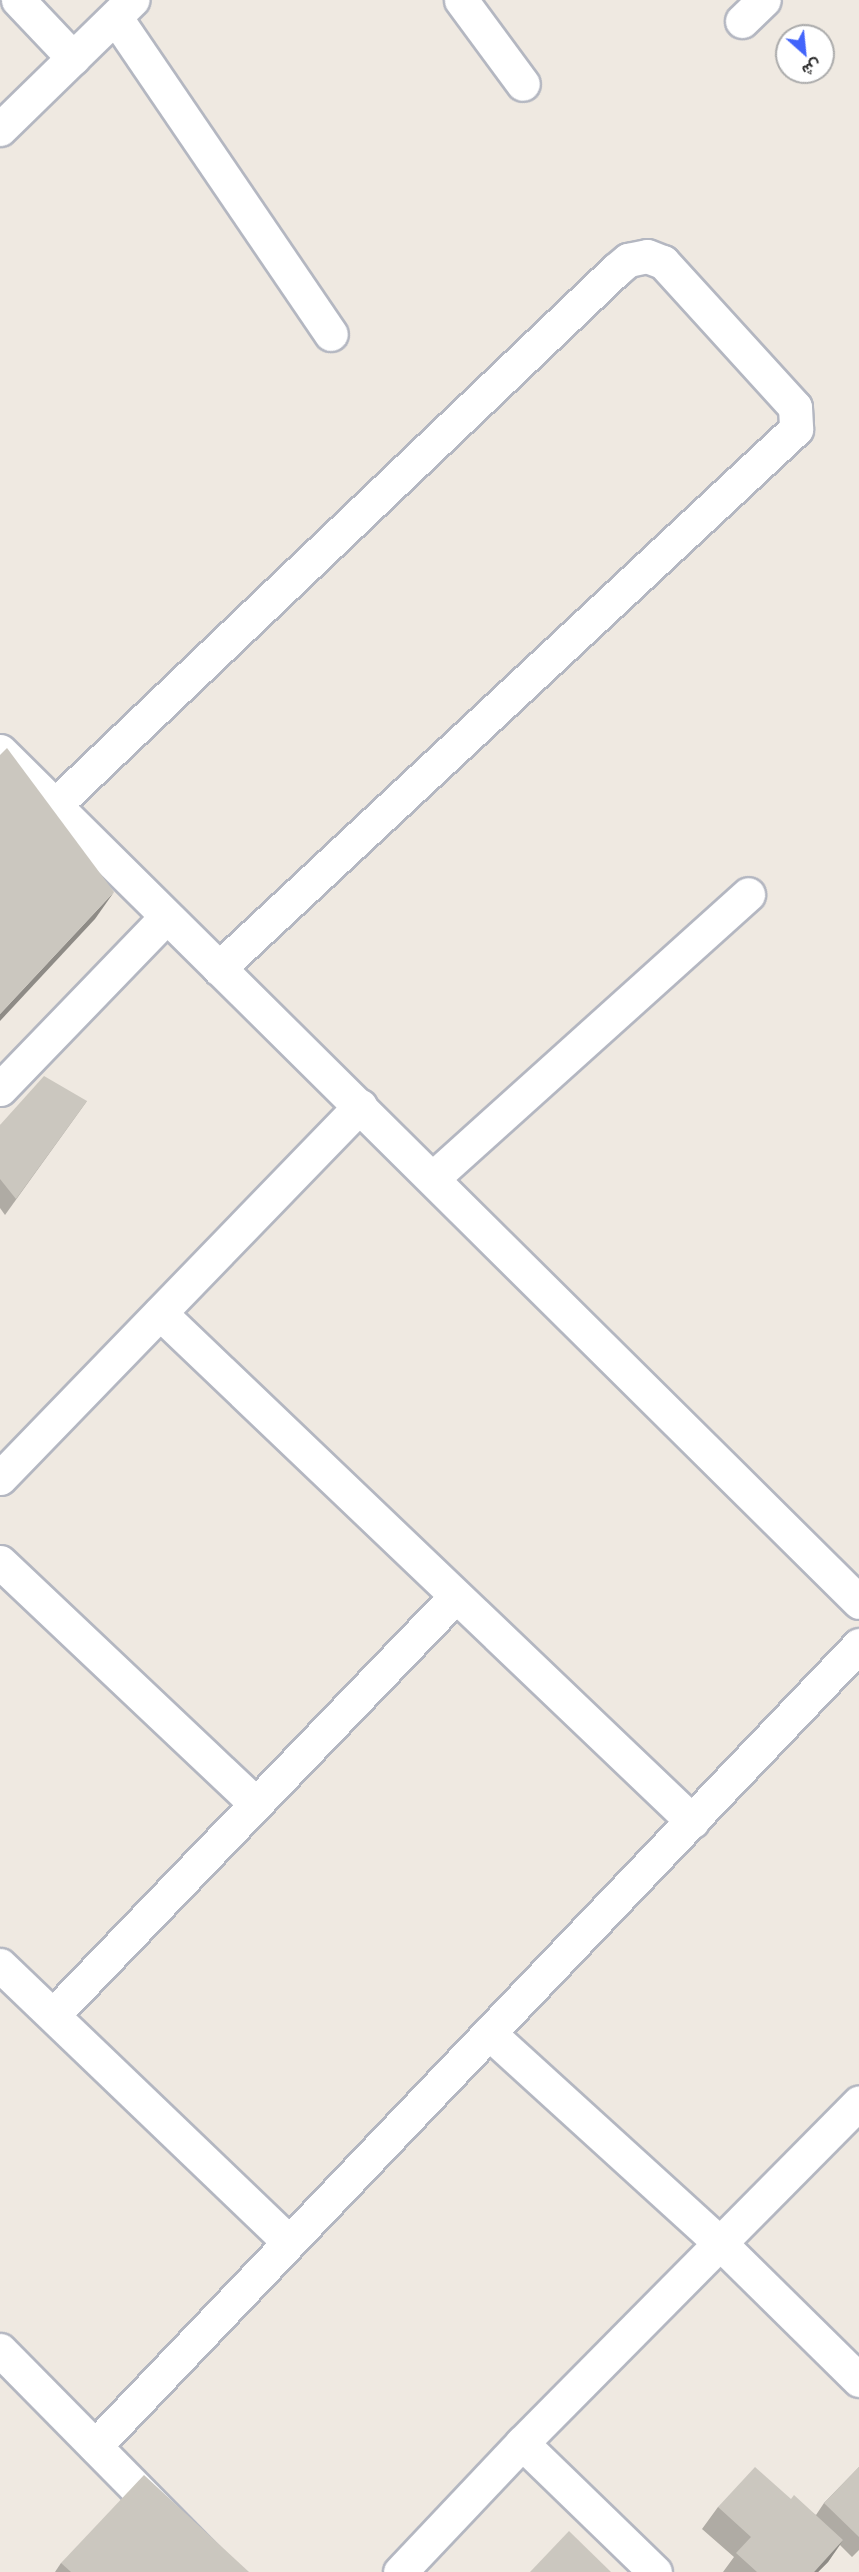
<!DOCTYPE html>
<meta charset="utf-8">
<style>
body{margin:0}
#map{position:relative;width:859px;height:2572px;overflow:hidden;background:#efe9e1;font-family:"IBM Plex Sans",Vazirmatn,sans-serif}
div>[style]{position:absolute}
.roads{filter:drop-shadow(2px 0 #b4b7c1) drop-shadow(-2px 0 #b4b7c1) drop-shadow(0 2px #b4b7c1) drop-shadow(0 -2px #b4b7c1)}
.street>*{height:33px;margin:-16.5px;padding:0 16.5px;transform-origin:16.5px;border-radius:16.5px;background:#fff}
.secondary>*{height:33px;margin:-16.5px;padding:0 16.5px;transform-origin:16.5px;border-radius:16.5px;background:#fff}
.wall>*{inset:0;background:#afaba4}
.shaded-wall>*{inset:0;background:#8e8b86}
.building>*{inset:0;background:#cbc7bf}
span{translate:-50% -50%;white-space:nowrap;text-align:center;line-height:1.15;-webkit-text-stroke:4.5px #fff;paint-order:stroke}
.north{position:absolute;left:775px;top:24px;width:60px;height:60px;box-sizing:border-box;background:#fff;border:2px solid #ababab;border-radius:50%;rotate:153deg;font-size:16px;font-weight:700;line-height:24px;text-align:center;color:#2e2e2e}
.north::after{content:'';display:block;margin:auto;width:21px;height:27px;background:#4264fb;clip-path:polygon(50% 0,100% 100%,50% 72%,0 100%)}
</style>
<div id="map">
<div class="roads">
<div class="street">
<div style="left:18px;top:0;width:80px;rotate:46.5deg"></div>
<div style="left:461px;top:0;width:104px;rotate:53.6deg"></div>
<div style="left:116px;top:18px;width:382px;rotate:55.8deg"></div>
<div style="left:742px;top:21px;width:30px;rotate:-44deg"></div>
<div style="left:0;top:129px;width:185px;rotate:-44.3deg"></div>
<div style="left:0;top:751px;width:1209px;rotate:44.73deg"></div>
<div style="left:53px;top:807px;width:778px;rotate:-43.65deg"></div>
<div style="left:616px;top:270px;width:16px;rotate:-40deg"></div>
<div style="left:628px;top:260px;width:19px;rotate:-12deg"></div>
<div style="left:647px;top:256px;width:17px;rotate:21deg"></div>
<div style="left:663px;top:262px;width:196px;rotate:47.7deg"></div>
<div style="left:795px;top:407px;width:22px;rotate:87deg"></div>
<div style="left:796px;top:429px;width:790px;rotate:136.95deg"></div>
<div style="left:0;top:1089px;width:239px;rotate:-46deg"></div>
<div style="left:433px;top:1178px;width:424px;rotate:-42deg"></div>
<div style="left:160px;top:1313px;width:736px;rotate:43.68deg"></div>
<div style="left:0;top:1478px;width:518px;rotate:-45.94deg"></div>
<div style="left:0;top:1562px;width:352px;rotate:43.4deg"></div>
<div style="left:0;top:1965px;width:400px;rotate:43.8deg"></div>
<div style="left:53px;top:2015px;width:581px;rotate:-46.12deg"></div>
<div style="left:489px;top:2033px;width:312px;rotate:42.3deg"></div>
<div style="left:720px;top:2243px;width:195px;rotate:44.6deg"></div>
<div style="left:0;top:2350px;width:312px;rotate:45.4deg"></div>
<div style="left:522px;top:2443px;width:185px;rotate:44.1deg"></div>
<div style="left:95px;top:2446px;width:1107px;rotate:-46.35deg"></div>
</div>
<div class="secondary">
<div style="left:400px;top:2572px;width:178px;rotate:-46.6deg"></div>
<div style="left:522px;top:2443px;width:479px;rotate:-45.3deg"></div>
</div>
</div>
<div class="wall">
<div style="clip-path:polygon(87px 1101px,5px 1215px,0 1208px,0 1125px)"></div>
<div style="clip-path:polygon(859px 2467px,859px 2550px,852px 2557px,840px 2545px,828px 2562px,818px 2572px,723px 2572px,734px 2557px,702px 2529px,718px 2507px,791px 2499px,816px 2515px,824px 2503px)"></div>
<div style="clip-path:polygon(61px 2563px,249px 2572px,55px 2572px)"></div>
</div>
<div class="shaded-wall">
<div style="clip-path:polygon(114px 892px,95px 919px,0 1021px,0 1014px)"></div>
<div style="clip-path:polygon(843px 2540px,828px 2562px,818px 2572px,814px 2572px)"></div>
</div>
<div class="building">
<div style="clip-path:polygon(7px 748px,114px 892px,0 1014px,0 755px)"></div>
<div style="clip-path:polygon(44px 1076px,87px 1101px,16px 1199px,0 1179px,0 1125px)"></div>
<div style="clip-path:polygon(755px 2467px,791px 2499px,794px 2495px,843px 2540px,814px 2572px,757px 2572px,736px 2553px,751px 2537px,718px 2507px)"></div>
<div style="clip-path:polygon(859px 2467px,859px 2537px,824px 2503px)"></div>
<div style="clip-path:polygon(144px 2475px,249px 2572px,71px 2572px,61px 2563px)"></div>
<div style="clip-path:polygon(569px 2531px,611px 2572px,530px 2572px)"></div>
</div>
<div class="north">ش</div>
</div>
